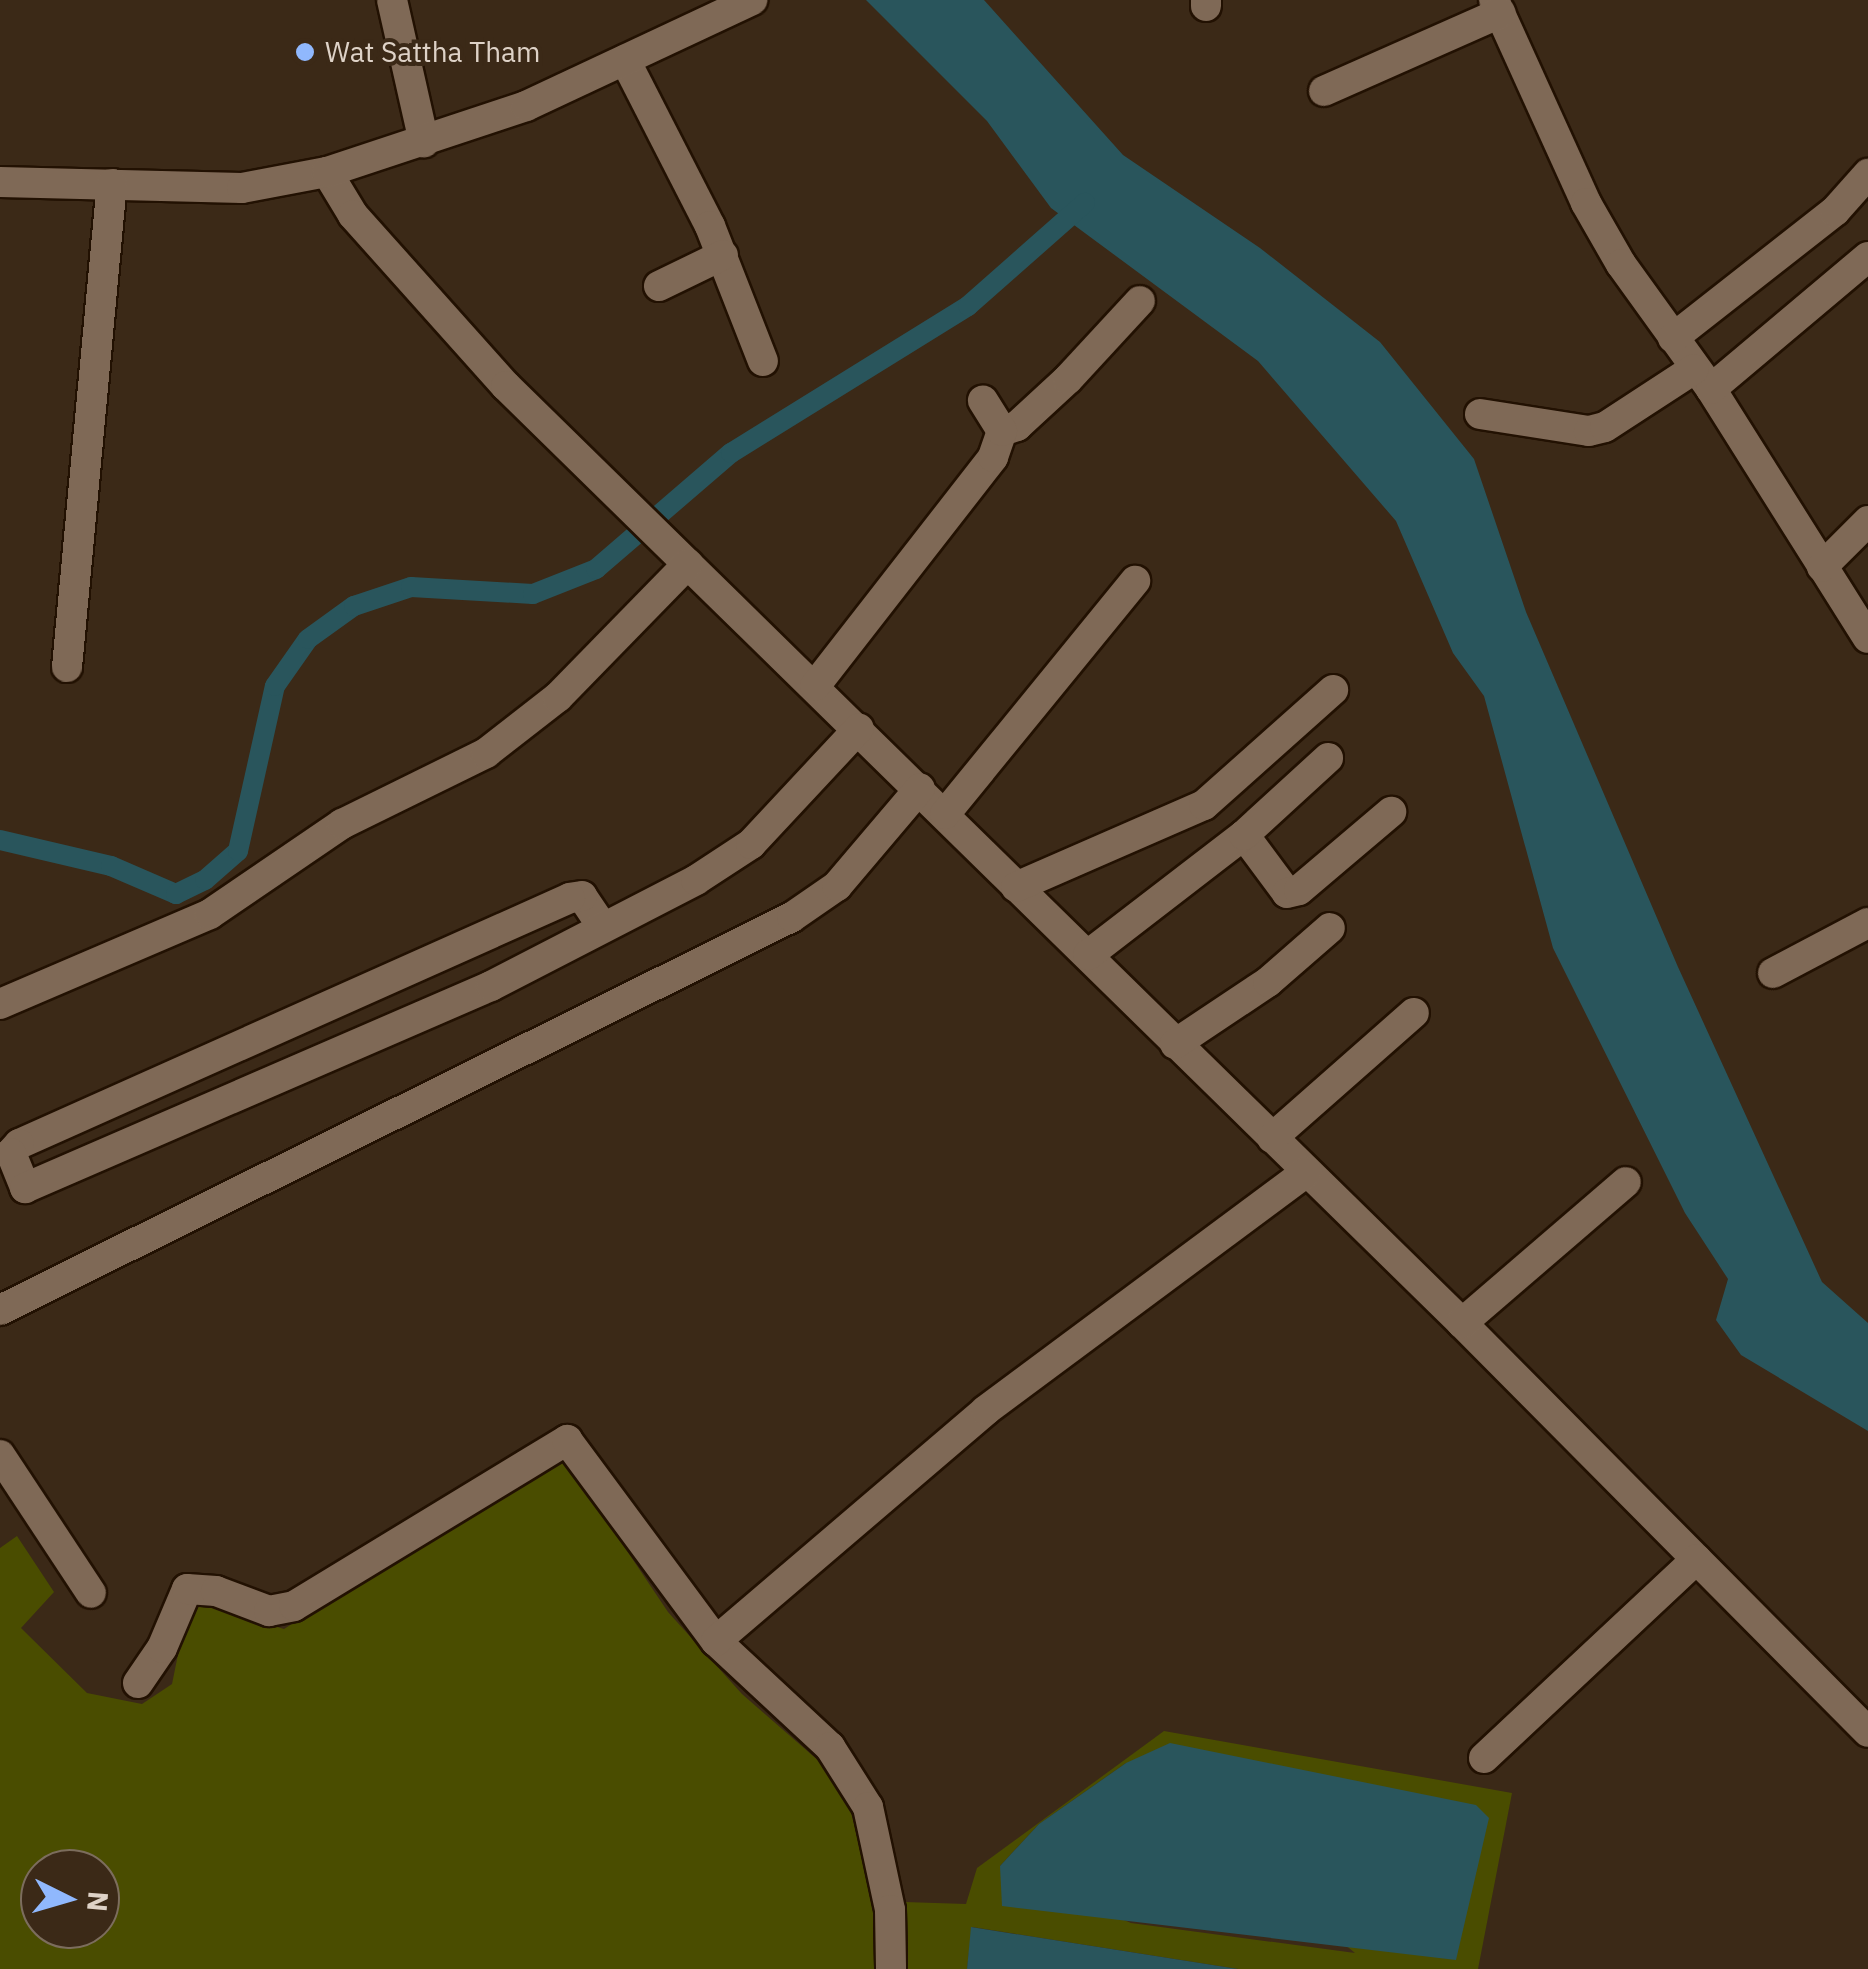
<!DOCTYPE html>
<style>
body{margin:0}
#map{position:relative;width:1868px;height:1969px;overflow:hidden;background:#3b2917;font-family:"IBM Plex Sans",sans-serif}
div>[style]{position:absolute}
.green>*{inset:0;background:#4a4d00}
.water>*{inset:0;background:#29555c}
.canal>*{height:20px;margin:-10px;padding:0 10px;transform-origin:10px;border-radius:10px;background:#29555c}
.roads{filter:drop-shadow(2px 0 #221102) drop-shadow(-2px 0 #221102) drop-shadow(0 2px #221102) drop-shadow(0 -2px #221102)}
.minor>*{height:30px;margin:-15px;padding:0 15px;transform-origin:15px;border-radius:15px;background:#7f6956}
.dots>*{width:28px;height:28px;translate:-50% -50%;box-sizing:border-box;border:5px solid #3b2917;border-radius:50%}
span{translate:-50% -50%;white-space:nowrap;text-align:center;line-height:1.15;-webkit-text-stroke:8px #3b2917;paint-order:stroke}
.poi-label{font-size:28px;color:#ded2c7}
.left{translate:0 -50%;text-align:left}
.north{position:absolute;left:20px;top:1849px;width:100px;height:100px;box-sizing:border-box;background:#3b2917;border:2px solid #7c6d5d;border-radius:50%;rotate:95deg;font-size:28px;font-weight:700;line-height:40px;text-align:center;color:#ded2c7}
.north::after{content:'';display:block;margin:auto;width:35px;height:45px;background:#90b8fd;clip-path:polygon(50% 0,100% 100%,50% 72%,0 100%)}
</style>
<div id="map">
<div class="green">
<div style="clip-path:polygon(evenodd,560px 1451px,668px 1612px,742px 1694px,843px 1782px,874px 1901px,966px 1904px,977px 1868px,1164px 1731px,1512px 1793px,1478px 1969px,1238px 1969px,972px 1927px,967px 1969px,0 1969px,0 1548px,17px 1536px,54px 1592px,21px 1628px,87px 1693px,142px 1704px,172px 1684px,189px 1600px,284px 1629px,560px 1451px,1126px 1763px,1355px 1953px,1131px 1923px,1000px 1866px,1039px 1824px,1126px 1763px,560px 1451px,40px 1869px,100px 1869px,100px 1929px,40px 1929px,40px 1869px)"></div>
</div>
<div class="water">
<div style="clip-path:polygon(866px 0,984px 0,1123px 155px,1260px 248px,1380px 342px,1474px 459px,1526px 612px,1678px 967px,1822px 1282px,1868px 1323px,1868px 1431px,1741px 1355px,1716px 1320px,1728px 1279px,1685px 1213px,1553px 948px,1484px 696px,1453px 653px,1396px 521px,1258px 361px,1051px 208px,987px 121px)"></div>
<div style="clip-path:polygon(1170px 1743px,1476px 1805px,1489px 1818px,1456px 1960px,1002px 1906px,1000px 1866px,1039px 1824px,1126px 1763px)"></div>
<div style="clip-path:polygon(971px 1927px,1238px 1969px,967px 1969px)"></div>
</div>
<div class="canal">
<div style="left:0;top:840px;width:114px;rotate:13.2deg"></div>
<div style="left:111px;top:866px;width:71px;rotate:23.3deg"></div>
<div style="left:176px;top:894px;width:32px;rotate:-26deg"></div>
<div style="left:205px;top:880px;width:44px;rotate:-41.3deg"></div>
<div style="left:238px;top:851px;width:169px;rotate:-77.4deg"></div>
<div style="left:275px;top:686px;width:57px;rotate:-54.9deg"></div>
<div style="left:308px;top:639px;width:57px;rotate:-35.7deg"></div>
<div style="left:354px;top:606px;width:60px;rotate:-18.4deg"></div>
<div style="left:411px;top:587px;width:122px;rotate:3.3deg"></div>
<div style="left:533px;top:594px;width:68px;rotate:-21.6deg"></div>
<div style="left:596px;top:569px;width:178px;rotate:-40.7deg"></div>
<div style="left:731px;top:453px;width:279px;rotate:-31.8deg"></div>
<div style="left:968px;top:306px;width:156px;rotate:-41.4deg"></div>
</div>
<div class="roads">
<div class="minor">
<div style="left:392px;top:0;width:146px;rotate:77.3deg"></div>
<div style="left:1494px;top:0;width:223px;rotate:65.6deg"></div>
<div style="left:1586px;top:203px;width:70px;rotate:60.2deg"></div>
<div style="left:1621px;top:264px;width:154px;rotate:54.2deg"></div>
<div style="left:1711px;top:389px;width:294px;rotate:57.8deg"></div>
<div style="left:1206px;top:6px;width:6px;rotate:-90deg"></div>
<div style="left:625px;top:60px;width:186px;rotate:62.9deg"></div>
<div style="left:710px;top:226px;width:145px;rotate:68.6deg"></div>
<div style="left:1324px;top:91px;width:193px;rotate:-23.9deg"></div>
<div style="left:327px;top:172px;width:50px;rotate:58.8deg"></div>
<div style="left:353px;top:215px;width:229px;rotate:48.2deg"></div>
<div style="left:506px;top:386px;width:1339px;rotate:44.42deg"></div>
<div style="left:1462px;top:1323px;width:576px;rotate:45.21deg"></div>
<div style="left:0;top:182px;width:242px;rotate:1.4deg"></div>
<div style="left:242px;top:188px;width:86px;rotate:-10.7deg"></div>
<div style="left:327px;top:172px;width:210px;rotate:-18.3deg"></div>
<div style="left:526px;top:106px;width:250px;rotate:-25.1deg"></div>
<div style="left:659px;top:286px;width:71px;rotate:-25.8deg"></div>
<div style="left:1673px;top:338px;width:206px;rotate:-38.1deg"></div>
<div style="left:1835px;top:211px;width:50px;rotate:-48.3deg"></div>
<div style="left:1711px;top:389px;width:205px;rotate:-40.1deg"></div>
<div style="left:1480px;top:414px;width:110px;rotate:8.9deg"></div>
<div style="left:1589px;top:431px;width:16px;rotate:-14deg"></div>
<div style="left:1605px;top:427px;width:106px;rotate:-33.1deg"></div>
<div style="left:1002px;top:431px;width:16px;rotate:-18deg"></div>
<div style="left:1017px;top:426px;width:69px;rotate:-42.7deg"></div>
<div style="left:1068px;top:379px;width:106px;rotate:-47.3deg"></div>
<div style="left:1822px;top:567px;width:65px;rotate:-45deg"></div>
<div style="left:67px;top:667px;width:485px;rotate:-84.7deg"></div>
<div style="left:815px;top:686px;width:290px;rotate:-52.1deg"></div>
<div style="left:993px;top:457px;width:28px;rotate:-71deg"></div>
<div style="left:1002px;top:431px;width:36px;rotate:-122deg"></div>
<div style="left:945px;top:814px;width:301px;rotate:-50.8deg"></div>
<div style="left:1244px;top:835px;width:72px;rotate:53.4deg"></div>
<div style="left:1287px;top:893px;width:12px;rotate:-14deg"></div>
<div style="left:1299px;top:890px;width:121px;rotate:-40.3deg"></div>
<div style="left:1016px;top:887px;width:205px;rotate:-23.6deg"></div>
<div style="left:1204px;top:805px;width:173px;rotate:-41.7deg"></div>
<div style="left:602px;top:926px;width:36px;rotate:-124deg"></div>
<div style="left:582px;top:896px;width:12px;rotate:171deg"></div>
<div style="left:570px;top:898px;width:603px;rotate:155.94deg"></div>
<div style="left:19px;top:1144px;width:12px;rotate:132deg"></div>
<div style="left:11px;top:1153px;width:38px;rotate:68deg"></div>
<div style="left:25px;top:1188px;width:508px;rotate:-23.44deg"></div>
<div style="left:491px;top:986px;width:231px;rotate:-27.3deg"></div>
<div style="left:696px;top:880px;width:66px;rotate:-33.2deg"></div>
<div style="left:751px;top:844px;width:158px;rotate:-47deg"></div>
<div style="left:1088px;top:955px;width:197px;rotate:-37.6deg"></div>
<div style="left:1244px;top:835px;width:114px;rotate:-42.5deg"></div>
<div style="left:1773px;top:973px;width:107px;rotate:-27.8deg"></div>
<div style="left:0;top:1004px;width:228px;rotate:-23.2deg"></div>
<div style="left:210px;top:914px;width:160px;rotate:-34.3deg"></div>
<div style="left:342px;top:824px;width:161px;rotate:-26.2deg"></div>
<div style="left:486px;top:753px;width:91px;rotate:-37.9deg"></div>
<div style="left:558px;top:697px;width:186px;rotate:-45.7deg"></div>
<div style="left:1175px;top:1044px;width:112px;rotate:-33.7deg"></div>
<div style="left:1268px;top:982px;width:82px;rotate:-41.1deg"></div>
<div style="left:1272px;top:1138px;width:189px;rotate:-41.4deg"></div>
<div style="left:0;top:1310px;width:884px;rotate:-26.39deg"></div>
<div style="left:792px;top:917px;width:55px;rotate:-34.6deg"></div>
<div style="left:837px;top:886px;width:128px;rotate:-49.7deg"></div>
<div style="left:1462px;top:1323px;width:216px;rotate:-40.7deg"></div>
<div style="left:0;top:1455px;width:165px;rotate:56.6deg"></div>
<div style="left:716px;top:1641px;width:156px;rotate:42.9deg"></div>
<div style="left:830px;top:1747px;width:71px;rotate:57.7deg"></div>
<div style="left:868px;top:1807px;width:105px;rotate:77.9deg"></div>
<div style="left:890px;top:1910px;width:59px;rotate:89deg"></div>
<div style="left:138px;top:1683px;width:42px;rotate:-55.6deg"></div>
<div style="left:162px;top:1648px;width:64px;rotate:-67deg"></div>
<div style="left:187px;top:1589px;width:29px;rotate:4deg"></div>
<div style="left:216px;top:1591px;width:57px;rotate:20.7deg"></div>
<div style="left:269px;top:1611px;width:25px;rotate:-11deg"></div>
<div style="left:294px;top:1606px;width:320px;rotate:-31.3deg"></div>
<div style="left:567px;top:1440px;width:250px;rotate:53.5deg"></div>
<div style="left:716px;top:1641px;width:355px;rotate:-40.5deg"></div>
<div style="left:986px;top:1410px;width:399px;rotate:-36.6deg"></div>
<div style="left:1484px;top:1758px;width:291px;rotate:-43.1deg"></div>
</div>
</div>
<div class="dots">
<div style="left:305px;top:52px;background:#90b8fd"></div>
</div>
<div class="poi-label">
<span class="left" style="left:325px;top:52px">Wat Sattha Tham</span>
</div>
<div class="north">N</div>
</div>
